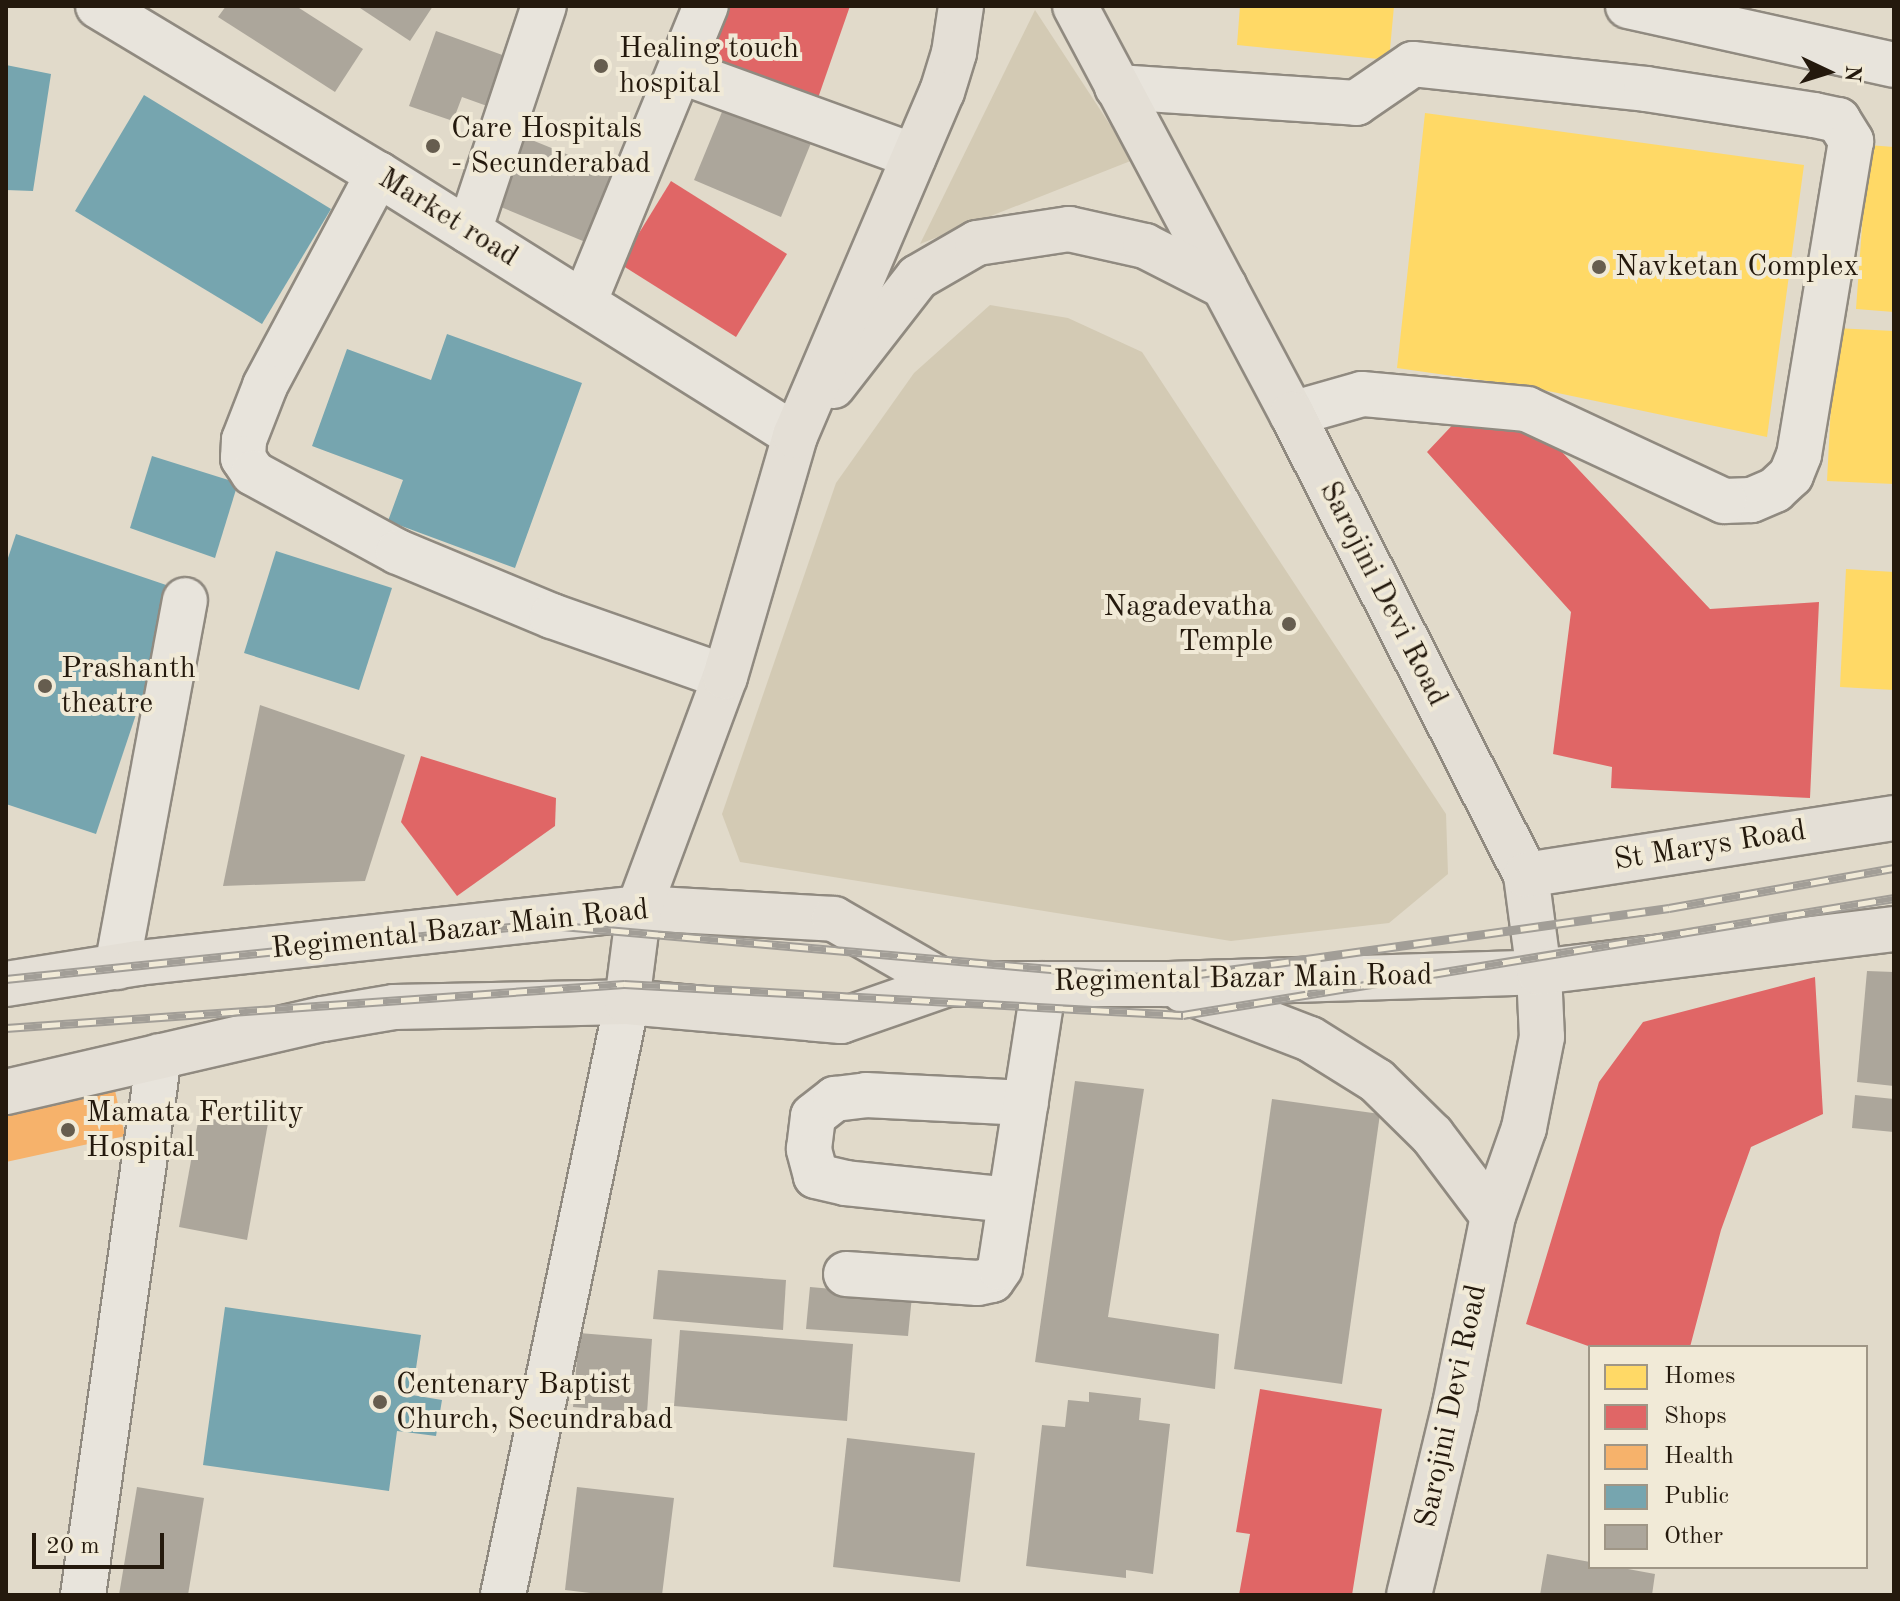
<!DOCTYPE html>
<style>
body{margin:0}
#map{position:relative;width:1900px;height:1601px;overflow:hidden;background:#e1daca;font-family:"Old Standard TT",serif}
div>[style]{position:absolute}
.green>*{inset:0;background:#d3cab4}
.homes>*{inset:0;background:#ffd966}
.shops>*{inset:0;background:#e06666}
.health>*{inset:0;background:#f6b26b}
.public>*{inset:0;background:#76a5af}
.building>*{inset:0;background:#aca69b}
.roads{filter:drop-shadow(2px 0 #908a80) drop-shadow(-2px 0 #908a80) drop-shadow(0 2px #908a80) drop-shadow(0 -2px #908a80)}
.minor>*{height:44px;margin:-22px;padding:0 22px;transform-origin:22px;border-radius:22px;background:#e8e4dc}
.major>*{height:44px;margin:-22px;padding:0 22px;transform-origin:22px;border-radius:22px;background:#e4dfd6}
.rail>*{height:9px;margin-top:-4.5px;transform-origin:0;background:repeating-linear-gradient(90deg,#f1ead7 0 18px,#a29e97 0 36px);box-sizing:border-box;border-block:2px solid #a29e97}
.dots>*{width:22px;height:22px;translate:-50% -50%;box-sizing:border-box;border:4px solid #f1ead7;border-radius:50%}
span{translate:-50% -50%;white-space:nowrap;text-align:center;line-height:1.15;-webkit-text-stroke:8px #f1ead7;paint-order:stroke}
.poi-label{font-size:30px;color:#24190d}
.left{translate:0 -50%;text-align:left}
.right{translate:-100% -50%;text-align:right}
.street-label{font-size:30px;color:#24190d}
.frame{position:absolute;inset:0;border:8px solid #24190d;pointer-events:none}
.legend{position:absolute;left:1588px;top:1345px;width:280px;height:224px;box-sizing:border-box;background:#f1ead7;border:2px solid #9f9686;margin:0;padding:10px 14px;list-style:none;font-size:24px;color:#24190d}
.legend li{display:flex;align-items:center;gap:16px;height:40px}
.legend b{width:40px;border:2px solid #9f9686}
.north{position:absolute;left:1788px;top:32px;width:80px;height:80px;-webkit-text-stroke:6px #f1ead7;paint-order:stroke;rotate:94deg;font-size:22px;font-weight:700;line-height:32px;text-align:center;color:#24190d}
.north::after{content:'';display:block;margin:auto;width:28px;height:36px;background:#24190d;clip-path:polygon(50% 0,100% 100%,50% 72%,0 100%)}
.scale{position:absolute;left:32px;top:1533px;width:132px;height:36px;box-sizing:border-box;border:4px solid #24190d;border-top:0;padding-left:10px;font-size:24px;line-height:28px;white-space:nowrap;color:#24190d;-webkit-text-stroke:6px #f1ead7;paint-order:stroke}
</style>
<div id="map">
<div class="green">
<div style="clip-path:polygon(1035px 10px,1133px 160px,920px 244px)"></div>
<div style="clip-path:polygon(990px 305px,1068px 318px,1142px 352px,1446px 814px,1448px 874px,1389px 923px,1231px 941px,740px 862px,722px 814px,836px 483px,914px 373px)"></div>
</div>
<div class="homes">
<div style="clip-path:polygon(1240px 6px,1394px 6px,1389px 60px,1237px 45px)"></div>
<div style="clip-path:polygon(1425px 113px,1804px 165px,1767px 437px,1529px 387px,1397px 368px)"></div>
<div style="clip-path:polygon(1868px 145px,1894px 147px,1894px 312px,1856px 309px)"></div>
<div style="clip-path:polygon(1835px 328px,1894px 331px,1894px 484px,1827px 481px)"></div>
<div style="clip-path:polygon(1846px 569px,1894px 572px,1894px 690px,1840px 687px)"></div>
</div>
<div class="shops">
<div style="clip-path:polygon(725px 6px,850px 6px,818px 98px,707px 59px)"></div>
<div style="clip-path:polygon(671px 181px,787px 254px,736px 337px,620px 264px)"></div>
<div style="clip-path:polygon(1461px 416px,1530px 418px,1710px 609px,1819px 602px,1810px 798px,1611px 788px,1612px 767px,1553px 754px,1571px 612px,1427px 452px)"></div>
<div style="clip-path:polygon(421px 756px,556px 798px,555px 826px,457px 896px,401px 822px)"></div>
<div style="clip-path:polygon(1815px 977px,1823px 1114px,1751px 1147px,1721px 1230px,1690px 1347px,1591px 1347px,1526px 1324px,1599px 1082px,1643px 1022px)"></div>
<div style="clip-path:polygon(1260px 1389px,1382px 1409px,1352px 1595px,1239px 1595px,1250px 1534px,1236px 1532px)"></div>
</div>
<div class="health">
<div style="clip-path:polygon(114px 1086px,125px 1136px,6px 1162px,6px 1110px)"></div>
</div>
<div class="public">
<div style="clip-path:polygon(6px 65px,51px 74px,33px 191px,6px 190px)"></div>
<div style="clip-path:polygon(144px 95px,331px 209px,262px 324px,75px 211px)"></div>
<div style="clip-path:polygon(447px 334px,582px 383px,515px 568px,388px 521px,403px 480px,312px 446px,347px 349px,431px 380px)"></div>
<div style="clip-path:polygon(152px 456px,238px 483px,215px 558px,130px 528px)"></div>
<div style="clip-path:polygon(16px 534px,178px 589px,96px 834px,6px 804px,6px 564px)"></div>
<div style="clip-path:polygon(276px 551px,392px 588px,359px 690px,244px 653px)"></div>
<div style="clip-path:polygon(225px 1307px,421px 1335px,412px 1395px,442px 1400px,436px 1436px,397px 1431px,389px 1491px,203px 1465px)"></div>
</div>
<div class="building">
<div style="clip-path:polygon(226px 6px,296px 6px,363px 49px,335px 92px,218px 17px)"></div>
<div style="clip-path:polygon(357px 6px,433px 6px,410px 41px)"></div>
<div style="clip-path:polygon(436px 31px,519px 61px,501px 111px,462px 97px,453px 121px,409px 106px)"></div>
<div style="clip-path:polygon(724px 107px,811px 143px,781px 217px,694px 180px)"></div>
<div style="clip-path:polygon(512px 132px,623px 177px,595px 246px,484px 200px)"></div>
<div style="clip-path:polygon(260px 705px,405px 755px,365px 881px,223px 886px)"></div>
<div style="clip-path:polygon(1867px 971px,1894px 972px,1894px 1086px,1857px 1082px)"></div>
<div style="clip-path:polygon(1075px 1081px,1144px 1089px,1108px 1317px,1219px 1334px,1215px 1389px,1035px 1362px)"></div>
<div style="clip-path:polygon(1855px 1095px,1894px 1099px,1894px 1132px,1852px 1128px)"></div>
<div style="clip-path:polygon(1272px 1099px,1380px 1114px,1342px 1384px,1234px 1369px)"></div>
<div style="clip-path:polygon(202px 1100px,270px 1112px,247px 1240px,179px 1227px)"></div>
<div style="clip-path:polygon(658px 1270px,786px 1280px,783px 1330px,653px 1319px)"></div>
<div style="clip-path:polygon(810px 1287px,912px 1296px,908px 1336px,806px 1329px)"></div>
<div style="clip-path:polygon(680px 1330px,853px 1344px,847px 1421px,674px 1406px)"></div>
<div style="clip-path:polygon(579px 1333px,652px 1339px,647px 1413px,573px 1407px)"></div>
<div style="clip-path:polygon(1089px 1392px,1141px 1398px,1139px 1420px,1170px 1424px,1153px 1574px,1126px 1570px,1126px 1578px,1026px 1566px,1042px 1425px,1065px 1427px,1068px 1400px,1089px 1402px)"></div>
<div style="clip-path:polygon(847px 1438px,975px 1453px,960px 1582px,833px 1567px)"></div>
<div style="clip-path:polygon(137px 1487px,204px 1498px,188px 1595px,119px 1595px)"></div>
<div style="clip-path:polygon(577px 1487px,674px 1498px,662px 1595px,608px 1595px,565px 1590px)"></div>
<div style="clip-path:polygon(1547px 1554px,1590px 1562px,1590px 1567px,1617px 1567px,1655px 1574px,1652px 1595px,1540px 1595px)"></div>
</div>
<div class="roads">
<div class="minor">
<div style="left:98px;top:6px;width:327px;rotate:31deg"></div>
<div style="left:378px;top:174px;width:492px;rotate:32.1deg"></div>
<div style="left:1628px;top:6px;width:272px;rotate:12.5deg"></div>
<div style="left:680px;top:71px;width:249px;rotate:20deg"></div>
<div style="left:1117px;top:87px;width:240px;rotate:3.8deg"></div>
<div style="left:1356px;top:103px;width:69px;rotate:-34.4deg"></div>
<div style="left:1413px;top:64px;width:234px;rotate:6.1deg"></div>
<div style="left:1646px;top:89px;width:170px;rotate:8.8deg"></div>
<div style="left:1814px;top:115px;width:25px;rotate:12deg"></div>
<div style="left:1838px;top:120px;width:25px;rotate:58deg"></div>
<div style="left:1851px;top:141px;width:318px;rotate:99.4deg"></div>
<div style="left:1799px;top:455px;width:22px;rotate:112deg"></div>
<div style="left:1791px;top:475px;width:22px;rotate:137deg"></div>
<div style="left:1775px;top:490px;width:26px;rotate:157deg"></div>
<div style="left:1751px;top:500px;width:27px;rotate:178deg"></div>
<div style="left:1724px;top:501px;width:217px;rotate:-155deg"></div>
<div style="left:1527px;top:409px;width:166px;rotate:-174.8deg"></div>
<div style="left:1362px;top:394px;width:73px;rotate:164.1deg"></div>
<div style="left:378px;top:174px;width:240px;rotate:118.1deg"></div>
<div style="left:265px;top:386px;width:58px;rotate:111.3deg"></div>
<div style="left:244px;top:440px;width:18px;rotate:93deg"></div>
<div style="left:243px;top:458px;width:18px;rotate:56deg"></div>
<div style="left:253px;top:473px;width:165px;rotate:28.6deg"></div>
<div style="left:398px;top:552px;width:167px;rotate:22.6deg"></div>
<div style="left:552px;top:616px;width:183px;rotate:19.4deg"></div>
<div style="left:469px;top:231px;width:237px;rotate:-71.6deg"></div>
<div style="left:584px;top:303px;width:321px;rotate:-67.7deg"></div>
<div style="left:117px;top:967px;width:373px;rotate:-79.5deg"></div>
<div style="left:1010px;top:1200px;width:165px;rotate:-174.1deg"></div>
<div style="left:846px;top:1183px;width:31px;rotate:-167deg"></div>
<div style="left:816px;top:1176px;width:28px;rotate:-105deg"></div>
<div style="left:809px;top:1149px;width:33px;rotate:-83deg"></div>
<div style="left:813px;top:1116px;width:28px;rotate:-38deg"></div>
<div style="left:835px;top:1099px;width:31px;rotate:-7deg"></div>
<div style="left:866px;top:1095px;width:160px;rotate:2.9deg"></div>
<div style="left:846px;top:1274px;width:132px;rotate:3.9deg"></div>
<div style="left:978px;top:1283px;width:14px;rotate:-12deg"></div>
<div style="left:992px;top:1280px;width:14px;rotate:-56deg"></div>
<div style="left:1000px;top:1268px;width:287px;rotate:-81.2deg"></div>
<div style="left:83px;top:1595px;width:544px;rotate:-81.97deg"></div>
<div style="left:503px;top:1595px;width:606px;rotate:-78.19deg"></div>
</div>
<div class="major">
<div style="left:1075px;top:6px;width:462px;rotate:62deg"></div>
<div style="left:1292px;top:414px;width:517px;rotate:63.09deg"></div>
<div style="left:1526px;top:875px;width:98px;rotate:82.4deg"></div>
<div style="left:1539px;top:972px;width:65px;rotate:87.4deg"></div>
<div style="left:1542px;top:1037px;width:93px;rotate:101.2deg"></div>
<div style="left:1524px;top:1128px;width:93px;rotate:109.4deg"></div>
<div style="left:1493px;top:1216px;width:193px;rotate:101.4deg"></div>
<div style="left:1455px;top:1405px;width:195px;rotate:103.6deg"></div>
<div style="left:833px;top:386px;width:138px;rotate:-52.1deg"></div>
<div style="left:918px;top:277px;width:68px;rotate:-30deg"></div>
<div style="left:977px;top:243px;width:93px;rotate:-8.7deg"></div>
<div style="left:1069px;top:229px;width:78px;rotate:12.6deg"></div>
<div style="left:1145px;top:246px;width:89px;rotate:26.9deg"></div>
<div style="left:1526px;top:875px;width:372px;rotate:-8.8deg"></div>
<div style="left:6px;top:984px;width:134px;rotate:-9deg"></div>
<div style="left:138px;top:963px;width:504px;rotate:-6.26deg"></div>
<div style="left:639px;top:908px;width:195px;rotate:3.2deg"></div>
<div style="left:834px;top:919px;width:130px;rotate:29.9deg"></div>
<div style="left:1183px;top:990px;width:136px;rotate:21.1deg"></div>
<div style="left:1310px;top:1039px;width:79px;rotate:32.1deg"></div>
<div style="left:1377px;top:1081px;width:77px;rotate:44.5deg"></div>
<div style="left:1432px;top:1135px;width:101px;rotate:53deg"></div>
<div style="left:627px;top:1002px;width:95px;rotate:-82.7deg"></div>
<div style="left:639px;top:908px;width:246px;rotate:-69.6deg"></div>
<div style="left:725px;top:677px;width:251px;rotate:-73.8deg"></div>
<div style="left:795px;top:436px;width:374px;rotate:-66.9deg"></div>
<div style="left:942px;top:92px;width:41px;rotate:-72.9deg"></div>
<div style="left:954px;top:53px;width:48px;rotate:-81.5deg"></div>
<div style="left:6px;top:1092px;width:325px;rotate:-13deg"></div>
<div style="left:323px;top:1019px;width:72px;rotate:-9.6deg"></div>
<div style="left:394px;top:1007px;width:233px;rotate:-1.2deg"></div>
<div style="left:627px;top:1002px;width:215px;rotate:5.1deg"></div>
<div style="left:841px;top:1021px;width:112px;rotate:-19.2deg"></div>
<div style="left:947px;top:984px;width:220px"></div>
<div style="left:1167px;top:984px;width:372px;rotate:-1.8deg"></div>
<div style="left:1539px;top:972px;width:358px;rotate:-6.9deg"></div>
</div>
</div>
<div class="rail">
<div style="left:6px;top:979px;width:536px;rotate:-5.89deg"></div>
<div style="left:539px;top:924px;width:627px;rotate:5.03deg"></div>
<div style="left:1164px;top:979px;width:510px;rotate:-8deg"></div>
<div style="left:1669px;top:908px;width:229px;rotate:-10.1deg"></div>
<div style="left:6px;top:1028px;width:620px;rotate:-4.07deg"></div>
<div style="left:624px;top:984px;width:560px;rotate:3.17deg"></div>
<div style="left:1183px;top:1015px;width:721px;rotate:-9.34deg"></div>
</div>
<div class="dots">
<div style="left:601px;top:66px;background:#665d4f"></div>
<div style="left:433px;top:146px;background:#665d4f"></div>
<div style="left:1599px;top:267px;background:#665d4f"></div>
<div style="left:1289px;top:624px;background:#665d4f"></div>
<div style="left:45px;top:686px;background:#665d4f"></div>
<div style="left:68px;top:1130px;background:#665d4f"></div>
<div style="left:380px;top:1402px;background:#665d4f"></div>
</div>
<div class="poi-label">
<span class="left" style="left:619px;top:66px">Healing touch<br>hospital</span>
<span class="left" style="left:451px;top:146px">Care Hospitals<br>- Secunderabad</span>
<span class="left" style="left:1615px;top:267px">Navketan Complex</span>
<span class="right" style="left:1273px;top:624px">Nagadevatha<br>Temple</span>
<span class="left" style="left:61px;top:686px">Prashanth<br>theatre</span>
<span class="left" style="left:86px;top:1130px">Mamata Fertility<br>Hospital</span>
<span class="left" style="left:396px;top:1402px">Centenary Baptist<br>Church, Secundrabad</span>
</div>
<div class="street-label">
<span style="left:448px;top:218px;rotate:32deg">Market road</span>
<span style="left:1383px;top:594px;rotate:63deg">Sarojini Devi Road</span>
<span style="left:1710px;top:846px;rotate:-9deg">St Marys Road</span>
<span style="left:460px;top:930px;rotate:-6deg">Regimental Bazar Main Road</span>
<span style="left:1243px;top:979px;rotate:-1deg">Regimental Bazar Main Road</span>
<span style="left:1452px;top:1406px;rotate:-78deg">Sarojini Devi Road</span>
</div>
<div class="frame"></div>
<ul class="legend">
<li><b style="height:22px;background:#ffd966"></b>Homes</li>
<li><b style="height:22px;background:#e06666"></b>Shops</li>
<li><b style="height:22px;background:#f6b26b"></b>Health</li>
<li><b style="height:22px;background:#76a5af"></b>Public</li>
<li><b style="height:22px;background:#aca69b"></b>Other</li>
</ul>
<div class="north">N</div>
<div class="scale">20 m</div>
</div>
